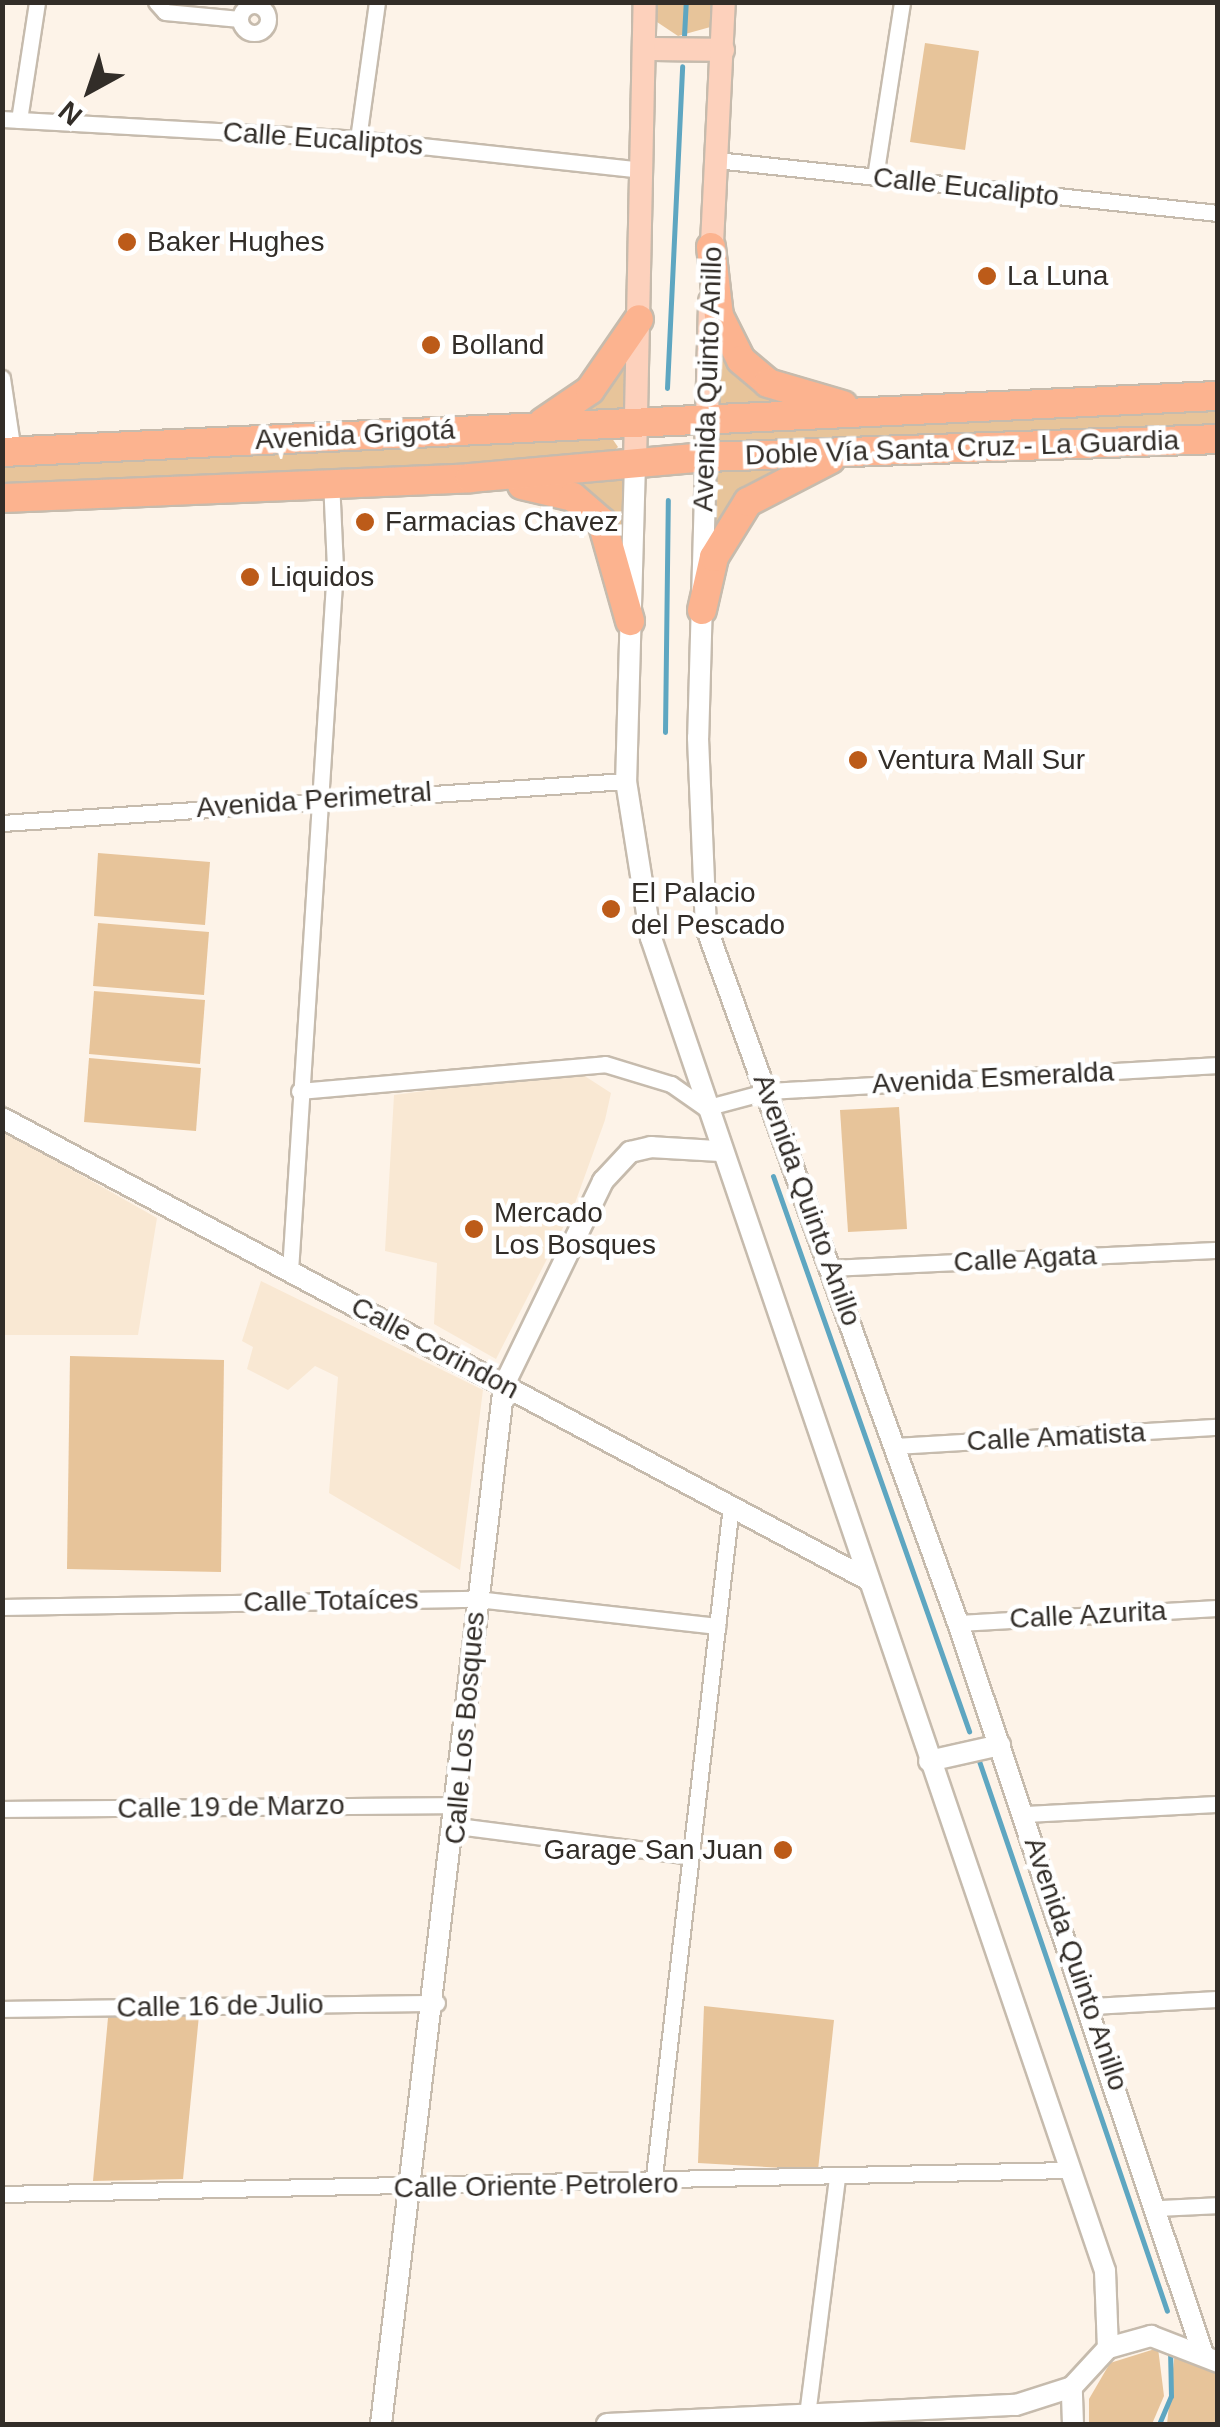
<!DOCTYPE html>
<meta charset="utf-8">
<style>
body{margin:0}
#map{position:relative;width:1220px;height:2427px;overflow:hidden;background:#fdf3e8;font-family:Helvetica,sans-serif}
div>[style]{position:absolute}
.built>*{inset:0;background:#f9e8d3}
.green>*{inset:0;background:#e7c49a}
.stream>*{height:5px;margin:-2.5px;padding:0 2.5px;transform-origin:2.5px;border-radius:2.5px;background:#5ea6c1}
.roads{filter:drop-shadow(2px 0 #c6bbad) drop-shadow(-2px 0 #c6bbad) drop-shadow(0 2px #c6bbad) drop-shadow(0 -2px #c6bbad)}
.street>*{height:15px;margin:-7.5px;padding:0 7.5px;transform-origin:7.5px;border-radius:7.5px;background:#fff}
.street>.ring{margin:-7.5px;padding:0;box-sizing:content-box;background:none;border:15px solid #fff;border-radius:50%}
.secondary>*{height:20px;margin:-10px;padding:0 10px;transform-origin:10px;border-radius:10px;background:#fff}
.primary>*{height:22px;margin:-11px;padding:0 11px;transform-origin:11px;border-radius:11px;background:#fdd1bc}
.highway>*{height:28px;margin:-14px;padding:0 14px;transform-origin:14px;border-radius:14px;background:#fcb38f}
.dots>*{width:28px;height:28px;translate:-50% -50%;box-sizing:border-box;border:5px solid #fff;border-radius:50%}
span{translate:-50% -50%;white-space:nowrap;text-align:center;line-height:1.15;-webkit-text-stroke:9px #fff;paint-order:stroke}
.street-label{font-size:28px;color:#322d28}
.poi-label{font-size:28px;color:#322d28}
.left{translate:0 -50%;text-align:left}
.right{translate:-100% -50%;text-align:right}
.frame{position:absolute;inset:0;border:5px solid #322d28;pointer-events:none}
.north{position:absolute;left:40px;top:40px;width:100px;height:100px;-webkit-text-stroke:8px #fff;paint-order:stroke;rotate:220deg;font-size:28px;font-weight:700;line-height:40px;text-align:center;color:#322d28}
.north::after{content:'';display:block;margin:auto;width:35px;height:45px;background:#322d28;clip-path:polygon(50% 0,100% 100%,50% 72%,0 100%)}
</style>
<div id="map">
<div class="built">
<div style="clip-path:polygon(577px 1071px,611px 1093px,605px 1120px,574px 1206px,496px 1359px,434px 1324px,437px 1263px,385px 1251px,394px 1095px)"></div>
<div style="clip-path:polygon(3px 1131px,157px 1218px,138px 1335px,3px 1335px)"></div>
<div style="clip-path:polygon(261px 1281px,483px 1390px,460px 1570px,329px 1493px,338px 1377px,315px 1366px,288px 1390px,247px 1369px,253px 1347px,242px 1341px)"></div>
</div>
<div class="green">
<div style="clip-path:polygon(654px 3px,716px 3px,714px 26px,678px 36px,654px 20px)"></div>
<div style="clip-path:polygon(925px 43px,979px 51px,965px 150px,910px 142px)"></div>
<div style="clip-path:polygon(721px 333px,810px 406px,713px 411px)"></div>
<div style="clip-path:polygon(627px 354px,632px 411px,562px 413px)"></div>
<div style="clip-path:polygon(1217px 406px,1217px 432px,711px 448px,711px 434px)"></div>
<div style="clip-path:polygon(609px 434px,618px 447px,610px 455px,3px 489px,3px 461px)"></div>
<div style="clip-path:polygon(795px 468px,711px 550px,712px 471px)"></div>
<div style="clip-path:polygon(529px 480px,624px 480px,624px 557px,618px 540px)"></div>
<div style="clip-path:polygon(98px 853px,210px 862px,205px 925px,94px 916px)"></div>
<div style="clip-path:polygon(98px 923px,209px 932px,204px 995px,93px 986px)"></div>
<div style="clip-path:polygon(94px 991px,205px 1000px,200px 1064px,89px 1054px)"></div>
<div style="clip-path:polygon(89px 1058px,201px 1068px,196px 1131px,84px 1122px)"></div>
<div style="clip-path:polygon(899px 1107px,907px 1229px,848px 1232px,840px 1110px)"></div>
<div style="clip-path:polygon(70px 1356px,224px 1360px,221px 1572px,67px 1569px)"></div>
<div style="clip-path:polygon(200px 2005px,183px 2179px,93px 2181px,109px 2007px)"></div>
<div style="clip-path:polygon(704px 2006px,834px 2020px,818px 2170px,698px 2163px)"></div>
<div style="clip-path:polygon(1158px 2348px,1164px 2396px,1152px 2424px,1089px 2424px,1089px 2399px,1110px 2363px)"></div>
<div style="clip-path:polygon(1175px 2351px,1217px 2373px,1217px 2424px,1167px 2424px)"></div>
</div>
<div class="stream">
<div style="left:684px;top:36px;width:34px;rotate:-87deg"></div>
<div style="left:667px;top:388px;width:322px;rotate:-87.3deg"></div>
<div style="left:665px;top:732px;width:232px;rotate:-89.3deg"></div>
<div style="left:773px;top:1176px;width:589px;rotate:70.55deg"></div>
<div style="left:978px;top:1758px;width:584px;rotate:71.13deg"></div>
<div style="left:1159px;top:2424px;width:30px;rotate:-67deg"></div>
<div style="left:1171px;top:2396px;width:46px;rotate:-91.2deg"></div>
</div>
<div class="roads">
<div class="street">
<div style="left:156px;top:2px;width:13px;rotate:48deg"></div>
<div style="left:165px;top:12px;width:75px;rotate:5.3deg"></div>
<div class="ring" style="left:240px;top:5px;width:13px;height:13px"></div>
<div style="left:2px;top:119px;width:357px;rotate:3.2deg"></div>
<div style="left:358px;top:139px;width:286px;rotate:6.2deg"></div>
<div style="left:19px;top:120px;width:119px;rotate:-81.3deg"></div>
<div style="left:358px;top:139px;width:138px;rotate:-82.1deg"></div>
<div style="left:716px;top:160px;width:505px;rotate:6.03deg"></div>
<div style="left:875px;top:177px;width:177px;rotate:-81.2deg"></div>
<div style="left:2px;top:378px;width:75px;rotate:81.5deg"></div>
<div style="left:2px;top:823px;width:625px;rotate:-3.85deg"></div>
<div style="left:299px;top:1091px;width:307px;rotate:-5deg"></div>
<div style="left:605px;top:1064px;width:69px;rotate:16.9deg"></div>
<div style="left:671px;top:1084px;width:42px;rotate:35.2deg"></div>
<div style="left:705px;top:1108px;width:66px;rotate:-14.9deg"></div>
<div style="left:769px;top:1091px;width:450px;rotate:-3.3deg"></div>
<div style="left:832px;top:1268px;width:386px;rotate:-2.7deg"></div>
<div style="left:290px;top:1271px;width:704px;rotate:-86.34deg"></div>
<div style="left:335px;top:568px;width:89px;rotate:-92.6deg"></div>
<div style="left:894px;top:1446px;width:325px;rotate:-3.4deg"></div>
<div style="left:2px;top:1607px;width:475px;rotate:-1deg"></div>
<div style="left:477px;top:1599px;width:242px;rotate:6.4deg"></div>
<div style="left:958px;top:1623px;width:260px;rotate:-3.3deg"></div>
<div style="left:2px;top:1809px;width:458px;rotate:-0.5deg"></div>
<div style="left:1024px;top:1814px;width:194px;rotate:-3deg"></div>
<div style="left:457px;top:1826px;width:235px;rotate:7.3deg"></div>
<div style="left:1091px;top:2006px;width:127px;rotate:-3.2deg"></div>
<div style="left:2px;top:2009px;width:435px;rotate:-0.8deg"></div>
<div style="left:653px;top:2185px;width:683px;rotate:-83.45deg"></div>
<div style="left:2px;top:2194px;width:1068px;rotate:-1.29deg"></div>
<div style="left:1159px;top:2208px;width:59px;rotate:-2.9deg"></div>
<div style="left:807px;top:2415px;width:240px;rotate:-82.8deg"></div>
</div>
<div class="secondary">
<div style="left:706px;top:457px;width:281px;rotate:91.6deg"></div>
<div style="left:698px;top:738px;width:189px;rotate:87.6deg"></div>
<div style="left:706px;top:927px;width:740px;rotate:70.1deg"></div>
<div style="left:958px;top:1623px;width:768px;rotate:71.47deg"></div>
<div style="left:635px;top:463px;width:318px;rotate:91.6deg"></div>
<div style="left:626px;top:781px;width:159px;rotate:81deg"></div>
<div style="left:651px;top:938px;width:1408px;rotate:71.19deg"></div>
<div style="left:1105px;top:2271px;width:77px;rotate:87.8deg"></div>
<div style="left:2px;top:1118px;width:980px;rotate:28.06deg"></div>
<div style="left:929px;top:1761px;width:73px;rotate:-12.7deg"></div>
<div style="left:381px;top:2424px;width:1046px;rotate:-83.25deg"></div>
<div style="left:504px;top:1385px;width:227px;rotate:-64.1deg"></div>
<div style="left:603px;top:1181px;width:40px;rotate:-47deg"></div>
<div style="left:630px;top:1152px;width:22px;rotate:-13deg"></div>
<div style="left:651px;top:1147px;width:68px;rotate:3.4deg"></div>
<div style="left:607px;top:2424px;width:409px;rotate:-2.7deg"></div>
<div style="left:1016px;top:2405px;width:59px;rotate:-17.8deg"></div>
<div style="left:1073px;top:2424px;width:37px;rotate:-92deg"></div>
<div style="left:1072px;top:2387px;width:53px;rotate:-47.3deg"></div>
<div style="left:1108px;top:2348px;width:45px;rotate:-15.6deg"></div>
<div style="left:1151px;top:2336px;width:72px;rotate:21.2deg"></div>
</div>
<div class="primary">
<div style="left:645px;top:49px;width:78px;rotate:0.7deg"></div>
<div style="left:711px;top:264px;width:262px;rotate:-87.2deg"></div>
<div style="left:706px;top:457px;width:156px;rotate:-88.5deg"></div>
<div style="left:635px;top:463px;width:461px;rotate:-88.8deg"></div>
</div>
<div class="highway">
<div style="left:711px;top:247px;width:69px;rotate:83.4deg"></div>
<div style="left:719px;top:316px;width:49px;rotate:63.4deg"></div>
<div style="left:741px;top:360px;width:35px;rotate:40deg"></div>
<div style="left:768px;top:383px;width:78px;rotate:16.3deg"></div>
<div style="left:543px;top:422px;width:57px;rotate:-34.2deg"></div>
<div style="left:590px;top:390px;width:86px;rotate:-55.4deg"></div>
<div style="left:2px;top:452px;width:1217px;rotate:-2.64deg"></div>
<div style="left:522px;top:485px;width:52px;rotate:13.2deg"></div>
<div style="left:573px;top:497px;width:38px;rotate:41deg"></div>
<div style="left:602px;top:522px;width:103px;rotate:74.2deg"></div>
<div style="left:2px;top:498px;width:468px;rotate:-2.4deg"></div>
<div style="left:470px;top:478px;width:237px;rotate:-5.1deg"></div>
<div style="left:706px;top:457px;width:512px;rotate:-2.01deg"></div>
<div style="left:702px;top:610px;width:54px;rotate:-77.2deg"></div>
<div style="left:714px;top:557px;width:65px;rotate:-58.3deg"></div>
<div style="left:748px;top:502px;width:93px;rotate:-27.4deg"></div>
</div>
</div>
<div class="dots">
<div style="left:127px;top:242px;background:#bc5b19"></div>
<div style="left:987px;top:276px;background:#bc5b19"></div>
<div style="left:431px;top:345px;background:#bc5b19"></div>
<div style="left:365px;top:522px;background:#bc5b19"></div>
<div style="left:250px;top:577px;background:#bc5b19"></div>
<div style="left:858px;top:760px;background:#bc5b19"></div>
<div style="left:611px;top:909px;background:#bc5b19"></div>
<div style="left:474px;top:1229px;background:#bc5b19"></div>
<div style="left:783px;top:1850px;background:#bc5b19"></div>
</div>
<div class="street-label">
<span style="left:323px;top:139px;rotate:4deg">Calle Eucaliptos</span>
<span style="left:966px;top:187px;rotate:6deg">Calle Eucalipto</span>
<span style="left:708px;top:379px;rotate:-88deg">Avenida Quinto Anillo</span>
<span style="left:355px;top:435px;rotate:-3deg">Avenida Grigotá</span>
<span style="left:962px;top:448px;rotate:-2deg">Doble Vía Santa Cruz - La Guardia</span>
<span style="left:314px;top:800px;rotate:-4deg">Avenida Perimetral</span>
<span style="left:993px;top:1078px;rotate:-3deg">Avenida Esmeralda</span>
<span style="left:807px;top:1200px;rotate:70deg">Avenida Quinto Anillo</span>
<span style="left:1025px;top:1259px;rotate:-3deg">Calle Agata</span>
<span style="left:435px;top:1348px;rotate:28deg">Calle Corindon</span>
<span style="left:1056px;top:1437px;rotate:-3deg">Calle Amatista</span>
<span style="left:331px;top:1601px;rotate:-1deg">Calle Totaíces</span>
<span style="left:1088px;top:1615px;rotate:-3deg">Calle Azurita</span>
<span style="left:465px;top:1728px;rotate:-85deg">Calle Los Bosques</span>
<span style="left:231px;top:1807px;rotate:-1deg">Calle 19 de Marzo</span>
<span style="left:1076px;top:1964px;rotate:71deg">Avenida Quinto Anillo</span>
<span style="left:220px;top:2006px;rotate:-1deg">Calle 16 de Julio</span>
<span style="left:536px;top:2186px;rotate:-1deg">Calle Oriente Petrolero</span>
</div>
<div class="poi-label">
<span class="left" style="left:147px;top:242px">Baker Hughes</span>
<span class="left" style="left:1007px;top:276px">La Luna</span>
<span class="left" style="left:451px;top:345px">Bolland</span>
<span class="left" style="left:385px;top:522px">Farmacias Chavez</span>
<span class="left" style="left:270px;top:577px">Liquidos</span>
<span class="left" style="left:878px;top:760px">Ventura Mall Sur</span>
<span class="left" style="left:631px;top:909px">El Palacio<br>del Pescado</span>
<span class="left" style="left:494px;top:1229px">Mercado<br>Los Bosques</span>
<span class="right" style="left:763px;top:1850px">Garage San Juan</span>
</div>
<div class="frame"></div>
<div class="north">N</div>
</div>
